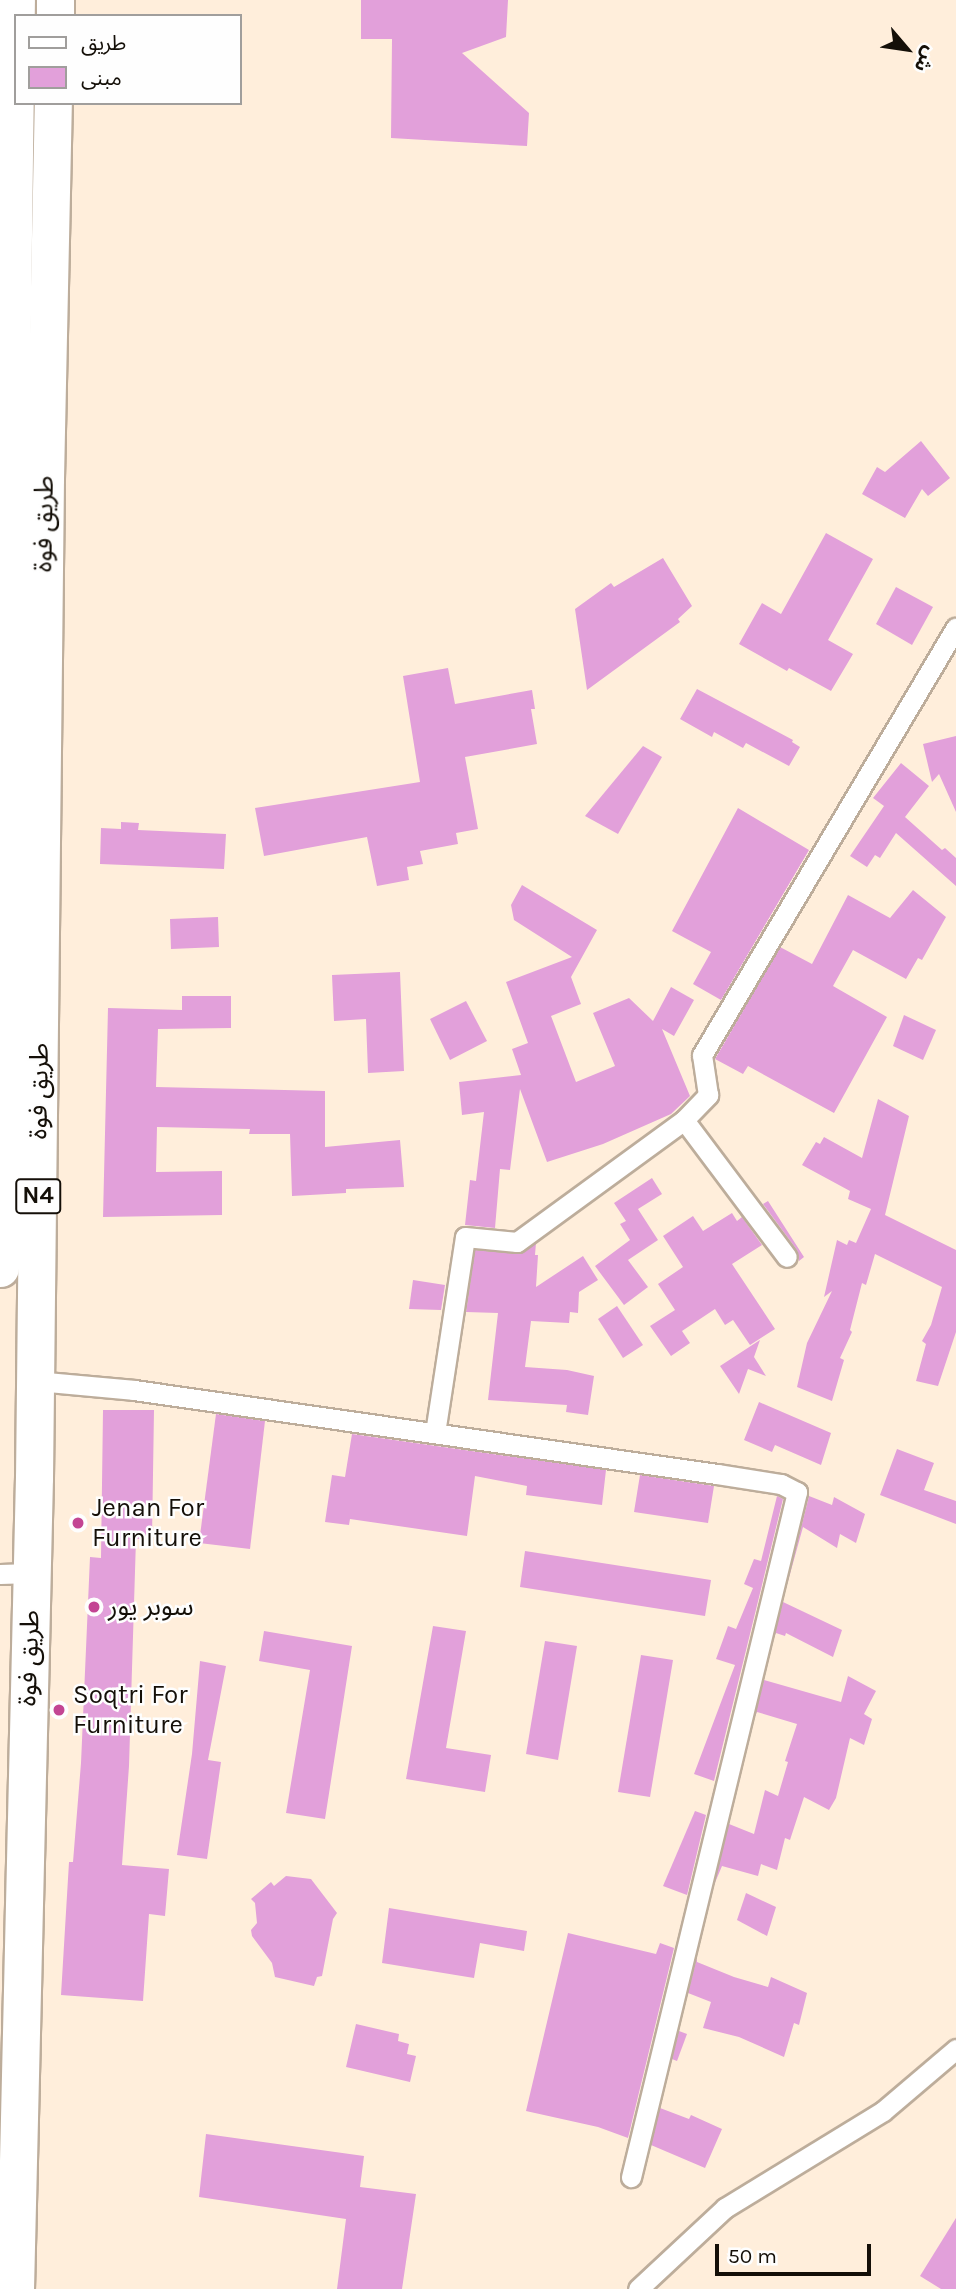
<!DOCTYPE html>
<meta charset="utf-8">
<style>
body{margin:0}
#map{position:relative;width:956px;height:2289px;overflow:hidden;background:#ffeedb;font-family:Karla,"Noto Sans Arabic",sans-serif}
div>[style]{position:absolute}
.building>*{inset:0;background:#e2a0da}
.roads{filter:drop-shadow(2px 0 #bdad9b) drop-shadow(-2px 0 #bdad9b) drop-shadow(0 2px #bdad9b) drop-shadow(0 -2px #bdad9b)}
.street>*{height:19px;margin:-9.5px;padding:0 9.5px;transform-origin:9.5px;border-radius:9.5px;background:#fff}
.highway>*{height:37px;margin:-18.5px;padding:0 18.5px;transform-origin:18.5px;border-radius:18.5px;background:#fff}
.dots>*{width:19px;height:19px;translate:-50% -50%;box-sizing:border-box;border:4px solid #fefefe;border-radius:50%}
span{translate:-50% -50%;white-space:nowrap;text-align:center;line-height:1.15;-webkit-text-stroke:5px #fefefe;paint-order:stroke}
.shield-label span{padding:2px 5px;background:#fefefe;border:2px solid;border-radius:5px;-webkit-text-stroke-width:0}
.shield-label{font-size:24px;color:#140f08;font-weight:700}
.street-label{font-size:26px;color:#140f08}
.poi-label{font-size:26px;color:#140f08}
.left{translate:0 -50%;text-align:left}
.legend{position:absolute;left:14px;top:14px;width:228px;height:91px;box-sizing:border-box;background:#fefefe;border:2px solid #a09e9c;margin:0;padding:9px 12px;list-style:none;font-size:21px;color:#140f08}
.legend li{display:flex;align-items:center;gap:14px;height:35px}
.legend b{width:35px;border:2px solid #a09e9c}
.north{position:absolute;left:872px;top:14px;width:70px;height:70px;-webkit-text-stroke:5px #fefefe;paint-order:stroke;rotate:119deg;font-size:19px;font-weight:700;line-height:28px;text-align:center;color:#140f08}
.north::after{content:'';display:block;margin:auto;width:24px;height:32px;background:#140f08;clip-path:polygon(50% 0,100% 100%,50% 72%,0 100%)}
.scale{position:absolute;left:715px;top:2244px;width:156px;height:32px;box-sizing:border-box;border:4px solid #140f08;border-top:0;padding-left:9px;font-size:21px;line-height:24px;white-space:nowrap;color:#140f08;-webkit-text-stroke:5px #fefefe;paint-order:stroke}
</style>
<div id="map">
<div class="building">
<div style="clip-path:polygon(361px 0,508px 0,506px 37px,462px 53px,529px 113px,527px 146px,391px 138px,392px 39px,361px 39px)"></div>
<div style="clip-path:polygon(921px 441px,950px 478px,928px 496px,922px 489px,905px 518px,862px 494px,877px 467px,885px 472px)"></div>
<div style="clip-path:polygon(826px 533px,873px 559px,828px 640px,853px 654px,831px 691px,789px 668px,787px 671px,739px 644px,762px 603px,781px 614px)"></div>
<div style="clip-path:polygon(663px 558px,692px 606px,678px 619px,680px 622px,587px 690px,575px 609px,611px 583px,614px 587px)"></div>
<div style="clip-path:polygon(896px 587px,933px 607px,912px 645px,876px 624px)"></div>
<div style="clip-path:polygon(448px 668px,455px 704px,532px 690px,535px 709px,531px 709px,537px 744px,465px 757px,478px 829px,456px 833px,458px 844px,420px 851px,423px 864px,407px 867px,409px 880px,377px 886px,367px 837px,264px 856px,255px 808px,420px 782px,403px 676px)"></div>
<div style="clip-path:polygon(697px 689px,793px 740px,792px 742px,800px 747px,789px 766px,746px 743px,743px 748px,714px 732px,712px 737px,680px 719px)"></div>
<div style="clip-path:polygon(956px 736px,956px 812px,939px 774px,932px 782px,923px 744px)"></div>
<div style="clip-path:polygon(643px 746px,662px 757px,618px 834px,585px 816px)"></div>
<div style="clip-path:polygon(901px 763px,929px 786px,905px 817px,942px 850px,945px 848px,956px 858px,956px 886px,896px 833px,880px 858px,875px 855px,867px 867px,850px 856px,884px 806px,873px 798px)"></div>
<div style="clip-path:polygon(738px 808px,809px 850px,721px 1000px,693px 984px,711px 952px,672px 931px)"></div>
<div style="clip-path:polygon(121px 822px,139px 823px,138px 830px,226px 834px,224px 869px,100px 864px,101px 828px,121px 829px)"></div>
<div style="clip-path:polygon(522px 885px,597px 930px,571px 977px,581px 1004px,551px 1016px,576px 1082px,615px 1066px,593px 1013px,629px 998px,653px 1021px,671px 987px,694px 1000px,674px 1036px,662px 1029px,690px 1096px,671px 1114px,603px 1144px,547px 1162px,520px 1089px,510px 1170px,500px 1169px,495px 1228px,465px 1225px,470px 1180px,476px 1181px,484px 1112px,462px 1115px,459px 1082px,521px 1075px,512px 1049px,528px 1043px,506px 982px,572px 957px,514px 920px,511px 905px)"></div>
<div style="clip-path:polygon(913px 890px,946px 917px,922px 960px,918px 958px,906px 979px,853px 950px,833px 986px,887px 1017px,834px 1113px,748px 1066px,743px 1074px,715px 1059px,780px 947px,812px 964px,848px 895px,890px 918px)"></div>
<div style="clip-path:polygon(218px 917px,219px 947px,171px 949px,170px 919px)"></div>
<div style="clip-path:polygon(400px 972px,404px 1071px,368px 1073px,366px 1019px,334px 1021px,332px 975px)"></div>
<div style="clip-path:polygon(182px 996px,231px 996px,231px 1028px,158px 1029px,156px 1087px,325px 1091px,325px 1147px,400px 1140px,404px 1187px,346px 1189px,346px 1193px,292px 1196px,290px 1134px,249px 1134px,250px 1129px,157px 1127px,156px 1172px,222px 1171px,222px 1215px,103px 1217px,108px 1008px,182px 1010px)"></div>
<div style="clip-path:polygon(466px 1001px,487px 1041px,450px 1060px,430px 1019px)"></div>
<div style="clip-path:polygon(904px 1015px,936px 1030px,923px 1060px,893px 1046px)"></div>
<div style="clip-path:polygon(878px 1099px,909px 1116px,885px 1215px,956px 1250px,956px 1332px,938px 1386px,916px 1381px,926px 1344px,922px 1341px,931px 1325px,942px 1287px,875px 1254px,866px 1285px,862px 1283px,850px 1330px,852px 1332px,840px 1358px,844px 1360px,832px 1401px,797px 1387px,807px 1343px,832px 1291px,824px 1297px,837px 1240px,847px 1245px,849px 1240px,856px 1243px,871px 1209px,848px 1199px,850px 1191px,802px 1165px,816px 1142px,820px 1144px,824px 1137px,862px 1158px)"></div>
<div style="clip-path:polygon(652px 1178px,662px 1194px,638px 1209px,658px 1240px,628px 1260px,648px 1287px,624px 1305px,595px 1266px,630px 1240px,620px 1224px,626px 1221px,614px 1203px)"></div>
<div style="clip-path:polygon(768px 1201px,804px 1257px,799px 1261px,797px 1250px,763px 1204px)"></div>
<div style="clip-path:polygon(732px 1213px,737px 1221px,742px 1217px,762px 1245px,732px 1264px,775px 1329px,750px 1345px,733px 1320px,725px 1325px,715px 1309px,682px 1331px,690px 1343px,671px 1356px,650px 1326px,675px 1310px,658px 1284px,683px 1267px,663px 1236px,693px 1216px,703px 1231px)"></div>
<div style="clip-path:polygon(536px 1243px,535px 1255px,538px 1255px,536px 1287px,583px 1256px,598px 1280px,579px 1292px,578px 1313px,570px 1312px,569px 1323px,531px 1321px,525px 1367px,567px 1370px,594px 1376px,588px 1415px,566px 1412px,567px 1405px,488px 1400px,498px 1313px,466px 1312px,475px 1250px,517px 1254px)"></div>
<div style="clip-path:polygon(413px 1280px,445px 1285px,441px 1310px,409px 1309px)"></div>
<div style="clip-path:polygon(617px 1306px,643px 1345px,623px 1358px,598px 1319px)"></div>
<div style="clip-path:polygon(760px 1340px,754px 1357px,766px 1376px,748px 1369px,739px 1394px,720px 1366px)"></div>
<div style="clip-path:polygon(759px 1402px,831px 1433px,821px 1465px,775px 1445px,772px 1452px,744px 1440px)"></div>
<div style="clip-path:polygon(103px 1410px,154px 1410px,152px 1539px,136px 1539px,129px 1766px,122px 1865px,169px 1869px,165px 1916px,149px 1914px,143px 2001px,61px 1995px,69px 1862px,73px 1862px,81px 1763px,90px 1557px,101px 1558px)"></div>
<div style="clip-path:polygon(216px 1414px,265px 1421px,250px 1549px,199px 1543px)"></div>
<div style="clip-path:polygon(352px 1434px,606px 1470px,602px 1505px,526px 1495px,527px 1486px,475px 1476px,467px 1536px,350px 1519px,349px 1525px,325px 1522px,332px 1475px,345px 1477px)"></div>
<div style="clip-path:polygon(897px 1449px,934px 1463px,924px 1490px,956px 1501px,956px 1524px,880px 1495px)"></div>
<div style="clip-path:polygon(640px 1475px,714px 1486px,708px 1523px,634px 1512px)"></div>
<div style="clip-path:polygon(777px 1496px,783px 1499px,714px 1781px,694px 1774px,735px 1665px,716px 1659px,728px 1626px,736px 1629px,753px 1588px,744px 1584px,754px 1559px,761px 1561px)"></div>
<div style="clip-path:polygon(809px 1496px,832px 1505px,834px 1497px,865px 1514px,856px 1543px,840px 1534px,837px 1548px,803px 1527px,785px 1592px)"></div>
<div style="clip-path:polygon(525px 1551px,711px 1580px,705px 1616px,520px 1587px)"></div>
<div style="clip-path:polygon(783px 1602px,842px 1630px,833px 1657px,786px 1633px,785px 1636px,776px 1633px,774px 1637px)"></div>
<div style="clip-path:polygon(433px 1626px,466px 1631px,446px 1748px,491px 1755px,485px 1792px,406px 1779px)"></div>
<div style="clip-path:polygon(264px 1631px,352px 1646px,325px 1819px,286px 1813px,310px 1670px,259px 1661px)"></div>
<div style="clip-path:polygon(545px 1641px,577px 1646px,558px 1760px,526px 1754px)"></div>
<div style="clip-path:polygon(641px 1655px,673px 1660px,650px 1797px,618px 1792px)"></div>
<div style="clip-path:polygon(200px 1661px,226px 1666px,208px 1760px,221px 1762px,207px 1859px,177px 1855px,192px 1754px)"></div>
<div style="clip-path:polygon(848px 1676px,876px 1691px,864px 1714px,872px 1719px,864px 1745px,850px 1738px,836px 1798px,829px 1810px,804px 1797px,790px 1840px,785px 1838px,777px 1870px,761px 1864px,758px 1876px,722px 1866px,714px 1885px,729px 1824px,754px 1834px,765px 1790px,778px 1796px,788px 1762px,785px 1761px,797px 1724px,757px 1712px,755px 1716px,764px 1680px,841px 1702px)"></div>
<div style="clip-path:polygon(695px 1811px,706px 1815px,687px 1895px,663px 1886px)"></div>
<div style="clip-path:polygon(286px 1876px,311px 1879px,337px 1913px,333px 1919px,322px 1976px,317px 1977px,314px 1986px,275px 1977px,272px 1963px,252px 1936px,251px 1930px,257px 1923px,255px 1903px,251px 1899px,271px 1882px,274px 1886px)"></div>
<div style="clip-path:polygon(746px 1893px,776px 1907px,767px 1936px,737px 1920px)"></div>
<div style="clip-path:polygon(389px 1908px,527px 1931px,524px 1951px,480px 1943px,474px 1978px,382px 1963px)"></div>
<div style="clip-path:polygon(568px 1933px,656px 1954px,660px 1943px,674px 1948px,628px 2138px,598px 2127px,526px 2111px)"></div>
<div style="clip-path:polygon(697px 1957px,697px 1962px,734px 1977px,768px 1987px,771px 1977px,807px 1993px,799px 2025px,794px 2023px,784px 2057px,739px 2037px,703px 2028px,711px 2002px,688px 1993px)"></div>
<div style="clip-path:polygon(356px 2024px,399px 2034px,398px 2041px,409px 2044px,407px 2054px,416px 2056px,410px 2082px,346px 2067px)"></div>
<div style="clip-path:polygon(679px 2031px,687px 2034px,677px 2061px,672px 2059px)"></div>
<div style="clip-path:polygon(660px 2108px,689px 2119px,691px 2115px,722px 2129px,705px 2168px,651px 2145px)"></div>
<div style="clip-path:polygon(206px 2134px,364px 2156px,360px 2187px,416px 2194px,402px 2289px,337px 2289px,346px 2219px,199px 2197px)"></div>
<div style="clip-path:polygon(956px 2218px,956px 2289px,941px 2289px,920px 2276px)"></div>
</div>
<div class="roads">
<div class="street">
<div style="left:684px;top:1120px;width:35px;rotate:-46deg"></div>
<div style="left:708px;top:1095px;width:40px;rotate:-98.5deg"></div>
<div style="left:702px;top:1055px;width:497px;rotate:-59.3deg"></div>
<div style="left:36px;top:1381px;width:98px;rotate:5.2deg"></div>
<div style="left:134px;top:1390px;width:589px;rotate:8.2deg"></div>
<div style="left:717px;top:1474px;width:65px;rotate:8.9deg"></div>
<div style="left:781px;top:1484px;width:18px;rotate:27deg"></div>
<div style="left:797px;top:1492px;width:705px;rotate:103.62deg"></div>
<div style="left:435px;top:1433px;width:198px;rotate:-81.3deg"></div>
<div style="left:465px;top:1237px;width:52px;rotate:5.5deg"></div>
<div style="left:517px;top:1242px;width:207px;rotate:-36.1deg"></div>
<div style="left:684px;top:1120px;width:171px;rotate:53.1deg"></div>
<div style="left:0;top:1574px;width:31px;rotate:-2deg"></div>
<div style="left:638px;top:2289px;width:119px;rotate:-43deg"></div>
<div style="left:725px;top:2208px;width:185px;rotate:-31.5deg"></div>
<div style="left:883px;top:2111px;width:96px;rotate:-40.3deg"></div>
</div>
<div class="highway">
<div style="left:55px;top:16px;width:16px;rotate:-90deg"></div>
<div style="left:0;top:1268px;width:1268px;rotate:-89.28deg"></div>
<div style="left:15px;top:2289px;width:811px;rotate:-88.66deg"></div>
<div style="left:34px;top:1478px;width:1000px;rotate:-89.37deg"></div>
<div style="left:45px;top:478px;width:375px;rotate:-88.8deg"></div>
</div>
</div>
<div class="dots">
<div style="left:78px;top:1523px;background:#c34593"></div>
<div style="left:94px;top:1607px;background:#c34593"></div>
<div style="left:59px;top:1710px;background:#c34593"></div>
</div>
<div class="shield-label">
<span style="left:38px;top:1196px">N4</span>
</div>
<div class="street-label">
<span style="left:44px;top:524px;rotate:-89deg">طريق فوة</span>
<span style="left:39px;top:1091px;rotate:-89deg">طريق فوة</span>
<span style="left:29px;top:1658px;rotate:-88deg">طريق فوة</span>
</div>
<div class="poi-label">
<span class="left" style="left:92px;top:1523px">Jenan For<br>Furniture</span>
<span class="left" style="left:108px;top:1607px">سوبر يور</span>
<span class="left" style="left:73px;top:1710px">Soqtri For<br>Furniture</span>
</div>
<ul class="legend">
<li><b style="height:9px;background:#fff"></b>طريق</li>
<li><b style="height:19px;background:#e2a0da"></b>مبنى</li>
</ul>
<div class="north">ش</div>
<div class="scale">50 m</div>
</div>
